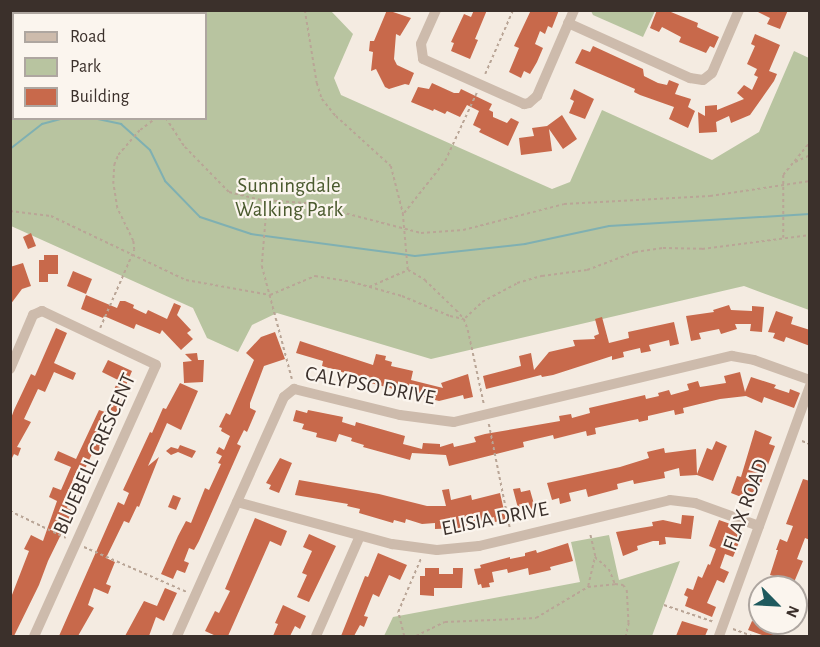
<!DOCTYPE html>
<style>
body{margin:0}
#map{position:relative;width:820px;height:647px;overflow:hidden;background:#f4ebe1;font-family:"Alegreya Sans",sans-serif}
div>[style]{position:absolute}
.green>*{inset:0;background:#b8c4a0}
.stream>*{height:2px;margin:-1px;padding:0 1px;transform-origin:1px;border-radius:1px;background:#7fb0b2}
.building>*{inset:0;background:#c8694b}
.path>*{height:1.5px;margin-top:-0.75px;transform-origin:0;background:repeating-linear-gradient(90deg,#b9a596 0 3px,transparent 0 6px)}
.street>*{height:10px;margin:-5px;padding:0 5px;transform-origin:5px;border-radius:5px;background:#cdbbac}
span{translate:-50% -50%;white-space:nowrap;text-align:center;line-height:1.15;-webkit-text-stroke:4.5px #fbf5ee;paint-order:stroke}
.park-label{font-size:21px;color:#4a5a2e}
.street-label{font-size:21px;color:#3b302b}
.frame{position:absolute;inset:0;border:12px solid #3b302b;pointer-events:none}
.legend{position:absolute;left:12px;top:12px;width:195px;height:108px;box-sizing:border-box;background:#fbf5ee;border:2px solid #aea6a0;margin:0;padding:8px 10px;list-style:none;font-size:18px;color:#3b302b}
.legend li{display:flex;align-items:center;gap:12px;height:30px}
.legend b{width:30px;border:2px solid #aea6a0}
.north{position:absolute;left:748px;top:575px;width:60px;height:60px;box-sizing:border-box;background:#fbf5ee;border:2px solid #aea6a0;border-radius:50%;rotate:114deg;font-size:16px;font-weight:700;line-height:24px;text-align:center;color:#3b302b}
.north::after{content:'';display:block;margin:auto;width:21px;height:27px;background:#1f5a5e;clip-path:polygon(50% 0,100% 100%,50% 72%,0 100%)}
</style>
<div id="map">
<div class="green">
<div style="clip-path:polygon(evenodd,11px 11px,331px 11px,353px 34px,334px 78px,341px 95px,552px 189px,570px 182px,602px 110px,712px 160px,759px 132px,794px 51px,809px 58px,809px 310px,744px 286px,431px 359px,277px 313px,252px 325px,238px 352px,207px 338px,193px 308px,11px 226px,11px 11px,14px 14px,206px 14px,206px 118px,14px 118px,14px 14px)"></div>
<div style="clip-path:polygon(591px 11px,655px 11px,643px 37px,593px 15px)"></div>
<div style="clip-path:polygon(609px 535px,619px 580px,680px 561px,652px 636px,384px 636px,393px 617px,580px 582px,571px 542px)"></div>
</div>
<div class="stream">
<div style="left:93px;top:118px;width:29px;rotate:12deg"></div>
<div style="left:121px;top:124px;width:39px;rotate:42deg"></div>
<div style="left:150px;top:150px;width:34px;rotate:64deg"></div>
<div style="left:165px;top:181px;width:50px;rotate:45.8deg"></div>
<div style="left:200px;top:217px;width:54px;rotate:18.4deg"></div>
<div style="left:251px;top:234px;width:144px;rotate:7.6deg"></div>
<div style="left:394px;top:253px;width:21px;rotate:8deg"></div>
<div style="left:415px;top:256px;width:111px;rotate:-6.2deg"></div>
<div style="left:525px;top:244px;width:86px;rotate:-12.1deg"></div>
<div style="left:609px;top:226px;width:201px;rotate:-3.4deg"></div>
<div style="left:10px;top:149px;width:41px;rotate:-38deg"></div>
<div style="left:42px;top:124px;width:23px;rotate:-15deg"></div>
</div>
<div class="building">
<div style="clip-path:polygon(387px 10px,411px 18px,400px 36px,396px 34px,394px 59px,397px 65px,414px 73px,409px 85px,405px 84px,389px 89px,385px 87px,376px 69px,371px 71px,373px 52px,369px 51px,370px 41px,374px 41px)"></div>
<div style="clip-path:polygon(474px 10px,487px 10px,475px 39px,478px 40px,470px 59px,451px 51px,454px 43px,451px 42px,464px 14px,471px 17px)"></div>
<div style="clip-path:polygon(531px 10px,559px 10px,552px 28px,548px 26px,545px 34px,540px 31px,535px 44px,543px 48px,537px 62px,530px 74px,524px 71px,521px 78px,509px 72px,519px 48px,514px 46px)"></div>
<div style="clip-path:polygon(657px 10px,666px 10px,698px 23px,697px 27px,719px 37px,714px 48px,710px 46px,706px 53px,679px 42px,681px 37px,662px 27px,659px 32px,650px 28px)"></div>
<div style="clip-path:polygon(754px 10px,788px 10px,780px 29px,767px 24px,770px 18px)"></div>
<div style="clip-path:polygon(755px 34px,780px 45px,769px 71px,777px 74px,774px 81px,750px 115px,731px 123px,729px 116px,716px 122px,717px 132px,699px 133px,698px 112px,705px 116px,705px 106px,717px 105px,717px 110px,744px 99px,737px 93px,744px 85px,752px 90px,758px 77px,754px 75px,757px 69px,747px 64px,755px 46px,751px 44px)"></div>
<div style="clip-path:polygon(593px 46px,643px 69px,644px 76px,658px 83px,667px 85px,669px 80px,679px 84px,675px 94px,691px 99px,688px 107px,695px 111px,688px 128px,669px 119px,674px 107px,640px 95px,634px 92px,635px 89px,575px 63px,582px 49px,590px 52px)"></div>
<div style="clip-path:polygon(432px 83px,454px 93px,459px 93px,461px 89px,492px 104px,489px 110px,493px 112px,493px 117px,507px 123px,511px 118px,519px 122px,508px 146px,479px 132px,481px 129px,473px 125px,479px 111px,467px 105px,460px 117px,447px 111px,445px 114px,434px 109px,433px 111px,411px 102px,418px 87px,429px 89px)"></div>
<div style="clip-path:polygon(574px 89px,594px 99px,585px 119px,569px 113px,574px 101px,570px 99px)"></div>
<div style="clip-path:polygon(562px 115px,577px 139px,563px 149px,549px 129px,552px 151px,521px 155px,519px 138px,534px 136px,532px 128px,547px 126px)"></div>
<div style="clip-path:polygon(31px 233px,36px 246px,28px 249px,23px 237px)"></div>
<div style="clip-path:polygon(44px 255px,58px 255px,58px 274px,48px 274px,48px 282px,39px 282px,39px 260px,44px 260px)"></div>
<div style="clip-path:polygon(23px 263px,31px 286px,22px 289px,10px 305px,10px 267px)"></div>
<div style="clip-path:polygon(73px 271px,92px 279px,86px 294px,67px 286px)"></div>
<div style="clip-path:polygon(86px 295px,117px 308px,120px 301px,125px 301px,134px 305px,133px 308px,146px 314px,148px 310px,167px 319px,174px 303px,181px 306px,177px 315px,191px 330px,187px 333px,193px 339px,181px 350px,162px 330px,160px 334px,136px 324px,134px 329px,104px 316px,103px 318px,81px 309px)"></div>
<div style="clip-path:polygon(729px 305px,731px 310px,752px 311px,752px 306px,764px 307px,762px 332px,750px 331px,751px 324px,735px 324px,737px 329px,721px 334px,719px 329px,699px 333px,701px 339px,691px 341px,686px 316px,714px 312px,713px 310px)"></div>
<div style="clip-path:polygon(776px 311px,793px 317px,791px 324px,810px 330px,810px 346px,786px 337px,784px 342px,773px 338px,775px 333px,768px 332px)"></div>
<div style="clip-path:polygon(602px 317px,609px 343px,629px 338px,628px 332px,674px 322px,679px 344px,670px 346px,669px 340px,649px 345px,651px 351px,641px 353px,640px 348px,623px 352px,624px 357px,612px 360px,612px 356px,553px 375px,542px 377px,541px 375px,486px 389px,483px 376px,521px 366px,519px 356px,531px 353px,534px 370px,549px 352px,575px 346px,573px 340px,595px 339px,594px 336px,599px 334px,595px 319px)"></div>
<div style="clip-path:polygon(56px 328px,67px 333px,54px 363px,76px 373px,73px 380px,54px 372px,45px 392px,38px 389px,24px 419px,31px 422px,17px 447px,21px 448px,18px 456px,14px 454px,10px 462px,10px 421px,14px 410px,31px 374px,35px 376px)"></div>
<div style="clip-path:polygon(275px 332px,285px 359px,264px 366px,250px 403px,250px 408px,256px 411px,247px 432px,244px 430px,237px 444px,241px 446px,199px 541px,194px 550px,189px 548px,184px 561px,189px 563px,185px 573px,177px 570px,173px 579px,161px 574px,178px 536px,186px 521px,191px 523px,205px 488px,209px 490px,221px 464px,218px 463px,222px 456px,216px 453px,219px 447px,224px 450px,230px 436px,221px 431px,222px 428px,219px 427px,226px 413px,230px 415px,254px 360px,246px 353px,261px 337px)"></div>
<div style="clip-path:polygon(300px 341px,373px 365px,376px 354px,386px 356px,385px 360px,392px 362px,391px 366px,413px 371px,411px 380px,443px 388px,441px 383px,468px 374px,473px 397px,464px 399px,463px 395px,439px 401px,344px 376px,345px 373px,322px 366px,323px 361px,296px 353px)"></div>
<div style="clip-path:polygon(197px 353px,198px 360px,204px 360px,203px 382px,184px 383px,183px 362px,192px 361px,185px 354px)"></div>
<div style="clip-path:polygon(108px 360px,132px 371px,124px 390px,124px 399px,117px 416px,112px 413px,97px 456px,92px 454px,83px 473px,77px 470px,72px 482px,83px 488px,78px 498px,72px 495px,67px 508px,71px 510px,71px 514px,48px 561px,39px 585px,14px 636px,10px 636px,10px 600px,29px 551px,24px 549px,31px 535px,43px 541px,57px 501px,49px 497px,53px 487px,61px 490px,71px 467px,54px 460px,58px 451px,76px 459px,99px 410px,105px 412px,118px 380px,102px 372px)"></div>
<div style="clip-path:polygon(740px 372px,745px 392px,751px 377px,776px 385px,774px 388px,789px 393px,790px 389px,800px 393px,794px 408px,764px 397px,762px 403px,746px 396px,720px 399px,683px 408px,684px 413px,675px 415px,674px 410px,648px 416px,648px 420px,639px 422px,638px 419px,595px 428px,596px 434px,587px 436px,586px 431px,554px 439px,553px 435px,523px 442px,524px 447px,449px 466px,446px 455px,412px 453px,410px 460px,363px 447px,364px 445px,351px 441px,352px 438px,339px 434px,336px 442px,316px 437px,317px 433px,302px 429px,304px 424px,293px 421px,296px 410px,307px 413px,308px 410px,343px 417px,342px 422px,355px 426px,356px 422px,405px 436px,403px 444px,422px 449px,423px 443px,440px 444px,440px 447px,453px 443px,454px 447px,476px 442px,474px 437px,485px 434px,560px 421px,559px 416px,571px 414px,572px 418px,590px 413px,589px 408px,645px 395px,646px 399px,659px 396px,658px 393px,669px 390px,671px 395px,689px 390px,687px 384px,698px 381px,700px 387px,726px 383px,724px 376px)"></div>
<div style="clip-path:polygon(180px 383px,198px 391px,181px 430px,167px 423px,148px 466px,159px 457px,139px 507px,137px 506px,129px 523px,124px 521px,106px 558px,115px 562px,106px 584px,111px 586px,108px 594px,94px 588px,88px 605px,94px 608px,78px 636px,59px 636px,118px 502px,124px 505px,129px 493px,123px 490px,150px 432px,152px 433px,163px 408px,166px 409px)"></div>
<div style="clip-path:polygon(755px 430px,772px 437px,769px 444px,775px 446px,754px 502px,731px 493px,737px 476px,741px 477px)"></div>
<div style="clip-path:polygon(716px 441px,727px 446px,713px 481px,697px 475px,680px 476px,679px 468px,664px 472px,665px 478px,634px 484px,633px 480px,617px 484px,618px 489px,588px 497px,586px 489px,569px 493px,571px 501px,560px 504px,559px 498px,552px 500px,547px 483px,620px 467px,649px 458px,647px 452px,664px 448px,665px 453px,696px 449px,697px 474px,707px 448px,712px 450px)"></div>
<div style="clip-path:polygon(180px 445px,196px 451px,192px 458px,178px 452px,171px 455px,166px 451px,171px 447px,178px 449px)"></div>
<div style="clip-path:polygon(280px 458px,292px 463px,279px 493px,269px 489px,271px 485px,266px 483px)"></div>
<div style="clip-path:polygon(803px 479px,810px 481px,810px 540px,805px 538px,797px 559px,803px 561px,792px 587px,774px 587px,777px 577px,770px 575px,778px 550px,776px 550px,780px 539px,787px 542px,793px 526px,786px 524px)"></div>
<div style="clip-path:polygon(299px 480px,379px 494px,427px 506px,446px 506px,442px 490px,449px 489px,451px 500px,471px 495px,472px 500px,500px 493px,506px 519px,495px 522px,494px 517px,459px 528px,435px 529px,435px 523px,422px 524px,406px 519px,405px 523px,394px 520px,393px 523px,359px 513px,360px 509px,347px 506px,348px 504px,295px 495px)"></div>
<div style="clip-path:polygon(520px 488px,521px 492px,530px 490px,536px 511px,525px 514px,524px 510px,519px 512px,513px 489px)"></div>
<div style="clip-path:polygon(173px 495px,181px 498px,176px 510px,168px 507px)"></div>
<div style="clip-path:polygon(682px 515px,694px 516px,691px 539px,665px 537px,666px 544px,659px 545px,659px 541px,653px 541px,637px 546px,638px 550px,623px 556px,616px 532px,653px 526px,652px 522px,663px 520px,681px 524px)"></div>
<div style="clip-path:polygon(255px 518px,287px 531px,281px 546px,270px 541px,228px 636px,216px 636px,205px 631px,215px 611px,219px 613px,230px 591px,225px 589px)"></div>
<div style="clip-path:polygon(719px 520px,739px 527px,736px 532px,742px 535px,733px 557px,725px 554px,720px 568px,729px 572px,724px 583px,717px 580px,707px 603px,716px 607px,712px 617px,685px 606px,688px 597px,684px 595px,687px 588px,693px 590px,698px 576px,702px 578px,708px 564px,710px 565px,716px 549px,709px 546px)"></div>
<div style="clip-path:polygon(309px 534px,336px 546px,309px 602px,297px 597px,307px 575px,302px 573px,312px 551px,303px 547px)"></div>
<div style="clip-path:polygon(568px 543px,573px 561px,550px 567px,551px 570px,529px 575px,528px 568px,508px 573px,507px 569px,492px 572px,494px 582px,489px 583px,490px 587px,482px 588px,481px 584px,478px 585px,474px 569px,481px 568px,480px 565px,510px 557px,510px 559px,525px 556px,525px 553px,536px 550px,537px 553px)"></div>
<div style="clip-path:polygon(378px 553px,407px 565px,400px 580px,389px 575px,379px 597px,373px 594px,364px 616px,368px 617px,364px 627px,360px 625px,354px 636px,341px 636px,365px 576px,368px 577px)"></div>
<div style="clip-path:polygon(425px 568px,439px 568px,439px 574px,453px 574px,453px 568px,463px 568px,462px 588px,434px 588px,434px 596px,420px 595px,420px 576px,425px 576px)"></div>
<div style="clip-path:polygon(165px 588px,177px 593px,164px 621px,156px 617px,149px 636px,125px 636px,144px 601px,157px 606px)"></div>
<div style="clip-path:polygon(283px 605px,306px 616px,300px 629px,295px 626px,290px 636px,273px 636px,278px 624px,275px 623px)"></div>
<div style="clip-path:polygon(682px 621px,708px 629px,705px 636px,676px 636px)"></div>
<div style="clip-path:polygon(752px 621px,760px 623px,760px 625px,761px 623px,780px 623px,774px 636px,765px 636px,748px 630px)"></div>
</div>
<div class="path">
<div style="left:38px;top:10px;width:4px;rotate:90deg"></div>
<div style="left:123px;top:10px;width:4px;rotate:76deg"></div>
<div style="left:305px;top:10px;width:74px;rotate:80.7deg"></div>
<div style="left:317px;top:83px;width:17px;rotate:73deg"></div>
<div style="left:322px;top:99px;width:22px;rotate:51deg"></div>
<div style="left:336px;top:116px;width:74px;rotate:42.3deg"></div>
<div style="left:391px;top:166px;width:49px;rotate:75.7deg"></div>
<div style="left:403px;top:213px;width:57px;rotate:85deg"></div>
<div style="left:485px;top:74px;width:70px;rotate:-66.4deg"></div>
<div style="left:10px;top:102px;width:5px;rotate:-37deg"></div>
<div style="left:166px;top:118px;width:35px;rotate:57deg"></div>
<div style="left:185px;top:147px;width:63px;rotate:45.6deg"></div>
<div style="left:229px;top:192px;width:34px;rotate:14deg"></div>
<div style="left:262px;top:200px;width:44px;rotate:3.9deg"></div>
<div style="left:306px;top:203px;width:119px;rotate:14.6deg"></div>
<div style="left:421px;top:233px;width:42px;rotate:-4.1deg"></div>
<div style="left:463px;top:230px;width:104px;rotate:-14.4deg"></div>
<div style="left:564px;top:204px;width:146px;rotate:-3.1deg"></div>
<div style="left:710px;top:196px;width:101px;rotate:-8.5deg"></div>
<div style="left:795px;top:162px;width:17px;rotate:-25deg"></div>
<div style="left:262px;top:200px;width:17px;rotate:77deg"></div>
<div style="left:266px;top:217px;width:49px;rotate:94.7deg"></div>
<div style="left:262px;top:266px;width:117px;rotate:75.1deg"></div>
<div style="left:10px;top:211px;width:41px;rotate:7deg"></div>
<div style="left:51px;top:216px;width:149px;rotate:25.4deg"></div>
<div style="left:186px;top:280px;width:85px;rotate:10.1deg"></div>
<div style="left:270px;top:295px;width:49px;rotate:-22.9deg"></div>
<div style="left:315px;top:276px;width:37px;rotate:9deg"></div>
<div style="left:352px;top:282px;width:52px;rotate:15.6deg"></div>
<div style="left:402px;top:296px;width:52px;rotate:22.6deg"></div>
<div style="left:450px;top:316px;width:14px;rotate:12deg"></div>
<div style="left:404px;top:213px;width:66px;rotate:-51.7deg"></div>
<div style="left:445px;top:161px;width:76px;rotate:-65.1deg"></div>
<div style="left:783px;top:238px;width:63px;rotate:-90deg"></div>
<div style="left:783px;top:175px;width:43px;rotate:-50.7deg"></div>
<div style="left:369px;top:287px;width:43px;rotate:-23.6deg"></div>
<div style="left:408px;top:270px;width:20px;rotate:30deg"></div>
<div style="left:425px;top:280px;width:43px;rotate:44.1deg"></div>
<div style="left:456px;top:310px;width:12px;rotate:48deg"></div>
<div style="left:464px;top:319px;width:12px;rotate:70deg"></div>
<div style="left:468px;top:330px;width:76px;rotate:77.8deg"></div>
<div style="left:465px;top:318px;width:23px;rotate:-43deg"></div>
<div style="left:482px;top:302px;width:40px;rotate:-28deg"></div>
<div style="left:517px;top:283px;width:26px;rotate:-16deg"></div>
<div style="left:542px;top:276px;width:45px;rotate:-7.6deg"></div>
<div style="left:587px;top:270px;width:51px;rotate:-20.6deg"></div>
<div style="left:635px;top:252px;width:28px;rotate:-8deg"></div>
<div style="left:663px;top:248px;width:39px;rotate:1deg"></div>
<div style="left:702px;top:249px;width:109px;rotate:-7.4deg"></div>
<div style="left:100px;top:328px;width:85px;rotate:-66.4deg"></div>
<div style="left:134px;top:250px;width:9px;rotate:-96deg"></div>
<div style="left:133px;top:241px;width:37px;rotate:-116deg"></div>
<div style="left:117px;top:208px;width:24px;rotate:-99deg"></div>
<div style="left:113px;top:184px;width:19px;rotate:-87deg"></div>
<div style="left:114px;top:165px;width:11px;rotate:-68deg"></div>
<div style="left:118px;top:155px;width:33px;rotate:-49deg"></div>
<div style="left:140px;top:130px;width:20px;rotate:-37deg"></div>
<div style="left:489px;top:424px;width:106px;rotate:78.6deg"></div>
<div style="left:802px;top:441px;width:9px;rotate:21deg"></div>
<div style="left:10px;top:511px;width:62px;rotate:25.7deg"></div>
<div style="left:84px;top:547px;width:112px;rotate:23.6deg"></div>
<div style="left:595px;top:557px;width:18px;rotate:41deg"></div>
<div style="left:609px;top:569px;width:16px;rotate:68deg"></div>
<div style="left:588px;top:586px;width:31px;rotate:-77deg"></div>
<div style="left:595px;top:556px;width:23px;rotate:-103deg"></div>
<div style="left:664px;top:605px;width:53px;rotate:18.8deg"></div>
<div style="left:733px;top:629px;width:20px;rotate:20deg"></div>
<div style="left:404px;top:636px;width:25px;rotate:-104deg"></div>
<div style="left:398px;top:612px;width:59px;rotate:-66.9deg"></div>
<div style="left:416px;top:636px;width:32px;rotate:-26deg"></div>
<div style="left:445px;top:622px;width:91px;rotate:-2.5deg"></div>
<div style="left:536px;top:618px;width:61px;rotate:-30.8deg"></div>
<div style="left:588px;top:587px;width:27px;rotate:-6deg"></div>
<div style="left:615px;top:584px;width:8px;rotate:7deg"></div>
<div style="left:623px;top:585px;width:6px;rotate:51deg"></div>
<div style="left:627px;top:590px;width:33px;rotate:87deg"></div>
<div style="left:629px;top:623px;width:13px;rotate:103deg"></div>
</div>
<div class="street">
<div style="left:436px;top:10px;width:37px;rotate:114deg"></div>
<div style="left:421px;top:44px;width:15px;rotate:82deg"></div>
<div style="left:423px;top:59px;width:111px;rotate:24deg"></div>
<div style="left:524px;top:104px;width:5px;rotate:-11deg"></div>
<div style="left:529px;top:103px;width:11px;rotate:-41deg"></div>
<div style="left:537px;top:96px;width:94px;rotate:-66.7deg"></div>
<div style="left:568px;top:23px;width:134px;rotate:24.3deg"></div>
<div style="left:690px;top:78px;width:13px;rotate:9deg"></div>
<div style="left:703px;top:80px;width:11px;rotate:-38deg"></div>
<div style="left:712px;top:73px;width:69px;rotate:-66.8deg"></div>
<div style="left:10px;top:369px;width:59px;rotate:-66.9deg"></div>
<div style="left:33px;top:315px;width:10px;rotate:-24deg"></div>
<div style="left:42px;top:311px;width:126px;rotate:25.3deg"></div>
<div style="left:156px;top:365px;width:297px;rotate:114.2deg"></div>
<div style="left:237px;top:502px;width:161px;rotate:15.2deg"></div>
<div style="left:392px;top:544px;width:45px;rotate:7.6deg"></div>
<div style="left:437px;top:550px;width:42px;rotate:-5.4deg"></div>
<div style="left:479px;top:546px;width:196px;rotate:-13.5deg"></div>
<div style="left:670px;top:500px;width:25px;rotate:7deg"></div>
<div style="left:695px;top:503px;width:68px;rotate:19.8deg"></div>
<div style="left:177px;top:636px;width:262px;rotate:-65.9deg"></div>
<div style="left:284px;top:397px;width:13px;rotate:-39deg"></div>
<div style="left:294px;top:389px;width:109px;rotate:13.8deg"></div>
<div style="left:400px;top:415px;width:54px;rotate:7.4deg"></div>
<div style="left:454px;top:422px;width:286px;rotate:-13.4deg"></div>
<div style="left:732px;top:356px;width:22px;rotate:10deg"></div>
<div style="left:754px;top:360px;width:59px;rotate:19.7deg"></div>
<div style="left:316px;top:636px;width:109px;rotate:-66.3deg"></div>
<div style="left:719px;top:636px;width:266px;rotate:-70deg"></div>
</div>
<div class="park-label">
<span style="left:289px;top:198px">Sunningdale<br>Walking Park</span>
</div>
<div class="street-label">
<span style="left:370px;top:386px;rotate:11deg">CALYPSO DRIVE</span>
<span style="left:95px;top:454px;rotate:-66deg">BLUEBELL CRESCENT</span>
<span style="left:746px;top:505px;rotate:-70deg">FLAX ROAD</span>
<span style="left:495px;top:519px;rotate:-11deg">ELISIA DRIVE</span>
</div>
<div class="frame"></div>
<ul class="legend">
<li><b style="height:8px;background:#cdbbac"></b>Road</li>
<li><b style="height:16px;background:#b8c4a0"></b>Park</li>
<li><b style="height:16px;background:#c8694b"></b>Building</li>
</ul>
<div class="north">N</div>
</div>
